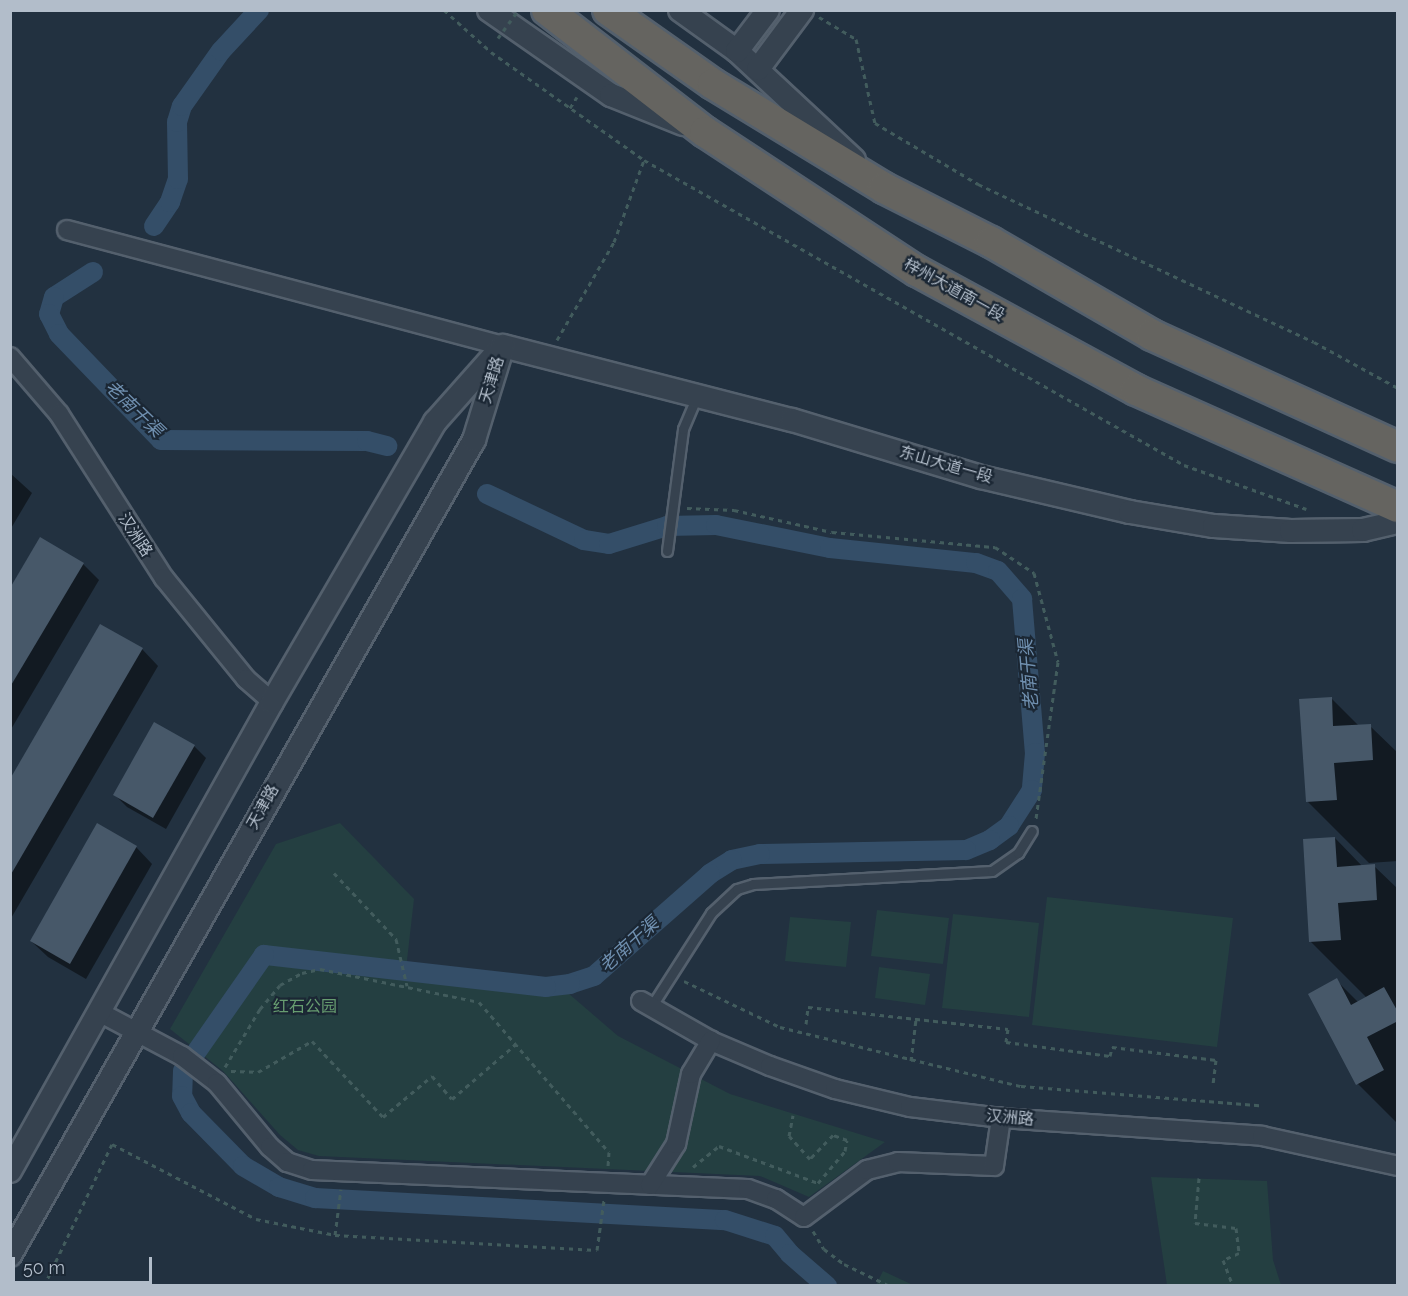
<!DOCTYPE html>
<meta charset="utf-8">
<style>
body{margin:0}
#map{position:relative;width:1408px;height:1296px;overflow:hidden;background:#223140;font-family:Raleway,"Noto Sans SC",sans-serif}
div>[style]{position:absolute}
.green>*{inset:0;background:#243f41}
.shadow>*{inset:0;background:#0007}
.canal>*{height:20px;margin:-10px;padding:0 10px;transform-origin:10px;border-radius:10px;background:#344e68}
.building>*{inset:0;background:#475869}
.path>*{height:3px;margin-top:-1.5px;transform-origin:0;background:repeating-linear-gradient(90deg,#425c5d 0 4.5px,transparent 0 9px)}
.roads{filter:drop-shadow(2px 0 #54606d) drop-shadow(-2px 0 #54606d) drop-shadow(0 2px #54606d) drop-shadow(0 -2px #54606d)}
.service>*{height:9px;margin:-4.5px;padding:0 4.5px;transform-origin:4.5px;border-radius:4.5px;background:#36424f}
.minor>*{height:18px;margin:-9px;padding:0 9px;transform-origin:9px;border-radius:9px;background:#36424f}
.tertiary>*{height:22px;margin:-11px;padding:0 11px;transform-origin:11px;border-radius:11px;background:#36424f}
.trunk>*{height:30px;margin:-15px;padding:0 15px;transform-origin:15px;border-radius:15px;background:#656460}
.path-bridge>*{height:3px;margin-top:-1.5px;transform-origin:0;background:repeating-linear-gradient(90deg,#425c5d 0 4.5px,transparent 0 9px)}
span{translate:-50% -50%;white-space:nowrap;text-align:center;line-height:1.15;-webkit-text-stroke:4.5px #1b2734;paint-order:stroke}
.street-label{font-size:16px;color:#b2bdca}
.park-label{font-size:16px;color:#679d70}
.water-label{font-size:18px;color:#7090b0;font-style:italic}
.frame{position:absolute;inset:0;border:12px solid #b2bdca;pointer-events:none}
.scale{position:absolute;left:12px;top:1257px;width:140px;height:27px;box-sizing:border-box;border:3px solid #b2bdca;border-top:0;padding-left:8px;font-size:18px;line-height:21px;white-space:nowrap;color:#b2bdca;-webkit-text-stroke:4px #1b2734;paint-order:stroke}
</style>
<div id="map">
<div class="green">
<div style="clip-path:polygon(340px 823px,414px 899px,405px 978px,568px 993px,618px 1036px,730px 1094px,885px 1142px,809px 1197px,760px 1176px,319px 1156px,298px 1150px,280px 1135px,223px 1071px,170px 1029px,276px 844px)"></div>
<div style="clip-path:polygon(1047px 897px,1233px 918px,1217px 1047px,1032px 1025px)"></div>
<div style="clip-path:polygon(877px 910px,949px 918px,943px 964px,871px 956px)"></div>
<div style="clip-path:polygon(953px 914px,1039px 923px,1029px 1017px,942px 1008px)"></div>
<div style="clip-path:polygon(790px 917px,851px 922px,846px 967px,785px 961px)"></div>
<div style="clip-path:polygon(879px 967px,930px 974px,925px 1005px,875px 998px)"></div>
<div style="clip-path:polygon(1151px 1177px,1267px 1181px,1273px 1260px,1281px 1285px,1167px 1285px)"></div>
<div style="clip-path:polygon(883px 1271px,913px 1285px,876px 1285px)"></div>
</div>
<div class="shadow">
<div style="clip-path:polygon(10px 473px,32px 493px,10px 530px)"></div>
<div style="clip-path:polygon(83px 564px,99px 580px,10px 731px,10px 591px)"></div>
<div style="clip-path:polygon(142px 649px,158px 666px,10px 920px,10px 781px)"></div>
<div style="clip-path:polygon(1331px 698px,1359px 726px,1370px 726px,1398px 753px,1398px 861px,1369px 863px,1307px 801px)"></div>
<div style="clip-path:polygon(194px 746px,206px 758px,166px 829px,127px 807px,115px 795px)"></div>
<div style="clip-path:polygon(1335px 838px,1363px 867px,1374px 866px,1398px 889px,1398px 1124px,1358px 1084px,1336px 980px,1358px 1002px,1367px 998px,1311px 942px)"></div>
<div style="clip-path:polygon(136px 847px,152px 864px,86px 979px,48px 957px,31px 941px)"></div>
</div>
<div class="canal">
<div style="left:154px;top:226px;width:29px;rotate:-56deg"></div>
<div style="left:170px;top:202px;width:24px;rotate:-71deg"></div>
<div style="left:178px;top:179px;width:57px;rotate:-91deg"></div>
<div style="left:177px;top:122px;width:17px;rotate:-73deg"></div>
<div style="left:182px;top:106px;width:67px;rotate:-54.7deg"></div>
<div style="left:221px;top:51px;width:56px;rotate:-47.2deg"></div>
<div style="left:93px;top:272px;width:46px;rotate:147.3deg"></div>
<div style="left:54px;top:297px;width:18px;rotate:106deg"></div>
<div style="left:49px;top:314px;width:22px;rotate:63deg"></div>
<div style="left:59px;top:334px;width:147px;rotate:46.1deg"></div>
<div style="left:161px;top:440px;width:206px;rotate:0.3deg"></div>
<div style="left:367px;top:441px;width:21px;rotate:14deg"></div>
<div style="left:487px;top:494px;width:107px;rotate:25.4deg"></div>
<div style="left:584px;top:540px;width:25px;rotate:9deg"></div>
<div style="left:609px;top:544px;width:61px;rotate:-17.2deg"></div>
<div style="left:667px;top:526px;width:49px;rotate:-1.2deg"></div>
<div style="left:716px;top:525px;width:116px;rotate:11.4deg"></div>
<div style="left:830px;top:548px;width:147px;rotate:5.9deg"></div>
<div style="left:976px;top:563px;width:23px;rotate:20deg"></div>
<div style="left:998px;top:571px;width:37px;rotate:49deg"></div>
<div style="left:1022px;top:599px;width:155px;rotate:85.2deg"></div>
<div style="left:1035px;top:753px;width:37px;rotate:95deg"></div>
<div style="left:1032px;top:790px;width:43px;rotate:122.6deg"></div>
<div style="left:1009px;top:826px;width:24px;rotate:144deg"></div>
<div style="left:990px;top:840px;width:26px;rotate:157deg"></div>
<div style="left:966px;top:850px;width:206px;rotate:178.9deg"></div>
<div style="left:760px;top:854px;width:29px;rotate:168deg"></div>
<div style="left:732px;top:860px;width:26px;rotate:148deg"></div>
<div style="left:710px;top:874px;width:154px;rotate:138.7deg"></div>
<div style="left:594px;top:976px;width:25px;rotate:162deg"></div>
<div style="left:570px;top:984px;width:24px;rotate:173deg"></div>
<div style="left:546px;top:987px;width:284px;rotate:-173.5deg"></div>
<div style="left:264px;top:955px;width:141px;rotate:124.9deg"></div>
<div style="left:183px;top:1071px;width:25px;rotate:92deg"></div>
<div style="left:182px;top:1096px;width:19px;rotate:62deg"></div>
<div style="left:191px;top:1113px;width:74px;rotate:45.5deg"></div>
<div style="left:243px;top:1166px;width:42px;rotate:30.3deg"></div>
<div style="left:279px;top:1187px;width:38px;rotate:17deg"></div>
<div style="left:315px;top:1198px;width:411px;rotate:3.1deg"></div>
<div style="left:725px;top:1220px;width:52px;rotate:17.7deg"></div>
<div style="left:775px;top:1236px;width:23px;rotate:50deg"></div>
<div style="left:790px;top:1254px;width:49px;rotate:40.9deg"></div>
</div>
<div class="building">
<div style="clip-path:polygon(40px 537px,84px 563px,10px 687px,10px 588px)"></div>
<div style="clip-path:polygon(100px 624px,143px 648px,10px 876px,10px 779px)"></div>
<div style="clip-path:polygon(1332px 697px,1333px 726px,1371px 724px,1373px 760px,1334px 763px,1337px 800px,1306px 802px,1299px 699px)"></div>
<div style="clip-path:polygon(154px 722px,195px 745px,153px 818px,113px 795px)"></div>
<div style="clip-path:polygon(97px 823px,137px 846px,70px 964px,30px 941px)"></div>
<div style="clip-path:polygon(1335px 837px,1337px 867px,1375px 864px,1377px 900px,1338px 903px,1341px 940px,1309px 942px,1303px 839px)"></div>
<div style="clip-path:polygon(1337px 978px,1351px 1005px,1384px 987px,1398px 1012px,1398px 1021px,1367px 1037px,1384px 1070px,1356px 1085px,1308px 994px)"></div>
</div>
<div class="path">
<div style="left:444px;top:10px;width:63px;rotate:41.8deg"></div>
<div style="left:491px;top:52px;width:187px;rotate:35.2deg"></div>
<div style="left:644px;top:160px;width:620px;rotate:29.46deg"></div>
<div style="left:1184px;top:465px;width:130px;rotate:19.8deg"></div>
<div style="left:819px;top:17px;width:43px;rotate:30.7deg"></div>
<div style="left:856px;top:39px;width:86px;rotate:77.3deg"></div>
<div style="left:875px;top:123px;width:120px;rotate:30.6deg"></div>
<div style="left:978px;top:184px;width:371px;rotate:25.2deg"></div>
<div style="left:1314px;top:342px;width:96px;rotate:28.7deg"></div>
<div style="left:570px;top:108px;width:13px;rotate:-58deg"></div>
<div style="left:557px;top:340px;width:113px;rotate:-59.8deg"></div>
<div style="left:614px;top:242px;width:87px;rotate:-69.9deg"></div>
<div style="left:687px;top:508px;width:47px;rotate:2.4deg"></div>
<div style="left:734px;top:510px;width:100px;rotate:12.7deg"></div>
<div style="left:832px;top:532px;width:164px;rotate:5.3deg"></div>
<div style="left:995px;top:547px;width:47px;rotate:33.7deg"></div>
<div style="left:1034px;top:573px;width:92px;rotate:74.9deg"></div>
<div style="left:1058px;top:662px;width:158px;rotate:98deg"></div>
<div style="left:334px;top:873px;width:91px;rotate:46.8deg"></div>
<div style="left:396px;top:939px;width:48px;rotate:76.8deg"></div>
<div style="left:684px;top:981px;width:106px;rotate:25.6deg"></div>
<div style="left:780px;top:1027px;width:248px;rotate:13.8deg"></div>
<div style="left:1021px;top:1086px;width:239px;rotate:4.6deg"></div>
<div style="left:806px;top:1024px;width:17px;rotate:-83deg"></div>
<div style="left:808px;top:1007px;width:201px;rotate:6.3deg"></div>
<div style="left:1008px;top:1029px;width:13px;rotate:99deg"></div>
<div style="left:1006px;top:1042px;width:105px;rotate:7.7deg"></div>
<div style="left:1110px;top:1056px;width:9px;rotate:-77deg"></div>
<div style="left:1112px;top:1047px;width:105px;rotate:7.1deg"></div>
<div style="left:1216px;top:1060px;width:26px;rotate:97deg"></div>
<div style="left:911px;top:1061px;width:42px;rotate:-83.2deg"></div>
<div style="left:225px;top:1067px;width:68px;rotate:-58.9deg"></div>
<div style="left:260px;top:1009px;width:31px;rotate:-50deg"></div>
<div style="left:280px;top:985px;width:25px;rotate:-29deg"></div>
<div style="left:302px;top:973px;width:18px;rotate:-13deg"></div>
<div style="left:320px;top:969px;width:162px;rotate:11.7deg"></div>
<div style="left:479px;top:1002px;width:198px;rotate:49.1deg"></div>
<div style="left:609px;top:1152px;width:15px;rotate:94deg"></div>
<div style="left:231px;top:1071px;width:27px;rotate:2deg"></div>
<div style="left:258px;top:1072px;width:62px;rotate:-29.9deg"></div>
<div style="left:312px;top:1041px;width:104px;rotate:46.9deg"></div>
<div style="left:383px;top:1117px;width:64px;rotate:-39.9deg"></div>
<div style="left:432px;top:1076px;width:30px;rotate:49deg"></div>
<div style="left:452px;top:1099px;width:84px;rotate:-40.7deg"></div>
<div style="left:693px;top:1167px;width:33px;rotate:-39deg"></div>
<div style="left:719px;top:1146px;width:106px;rotate:20.5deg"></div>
<div style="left:818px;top:1183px;width:42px;rotate:-49.8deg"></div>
<div style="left:845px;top:1151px;width:11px;rotate:-80deg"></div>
<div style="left:847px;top:1140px;width:15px;rotate:-160deg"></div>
<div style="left:833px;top:1135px;width:33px;rotate:134deg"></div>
<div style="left:810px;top:1159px;width:31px;rotate:-132deg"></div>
<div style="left:789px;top:1136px;width:21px;rotate:-79deg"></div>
<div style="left:1199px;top:1178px;width:45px;rotate:95.1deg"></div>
<div style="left:1195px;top:1223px;width:41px;rotate:7deg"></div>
<div style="left:1236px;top:1228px;width:25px;rotate:83deg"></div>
<div style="left:1239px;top:1253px;width:17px;rotate:156deg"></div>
<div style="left:1223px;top:1260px;width:28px;rotate:69deg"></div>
<div style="left:813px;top:1231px;width:21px;rotate:59deg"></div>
<div style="left:824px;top:1249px;width:25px;rotate:37deg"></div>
<div style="left:844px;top:1264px;width:51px;rotate:25.6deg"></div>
<div style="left:335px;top:1235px;width:46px;rotate:-82.6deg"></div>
<div style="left:44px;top:1286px;width:157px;rotate:-64.4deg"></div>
<div style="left:112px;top:1144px;width:162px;rotate:27.5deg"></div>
<div style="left:256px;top:1219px;width:81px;rotate:11.4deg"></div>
<div style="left:335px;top:1235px;width:262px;rotate:3.3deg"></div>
<div style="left:597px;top:1250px;width:50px;rotate:-82deg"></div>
</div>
<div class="roads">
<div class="service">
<div style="left:667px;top:551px;width:123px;rotate:-82.5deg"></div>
<div style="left:683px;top:429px;width:36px;rotate:-67deg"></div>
<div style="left:651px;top:1007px;width:112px;rotate:-57.4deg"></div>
<div style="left:711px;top:913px;width:35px;rotate:-43deg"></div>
<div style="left:737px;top:889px;width:17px;rotate:-17deg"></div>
<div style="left:753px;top:884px;width:239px;rotate:-3.1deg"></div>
<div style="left:992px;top:871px;width:32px;rotate:-35deg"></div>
<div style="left:1018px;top:853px;width:26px;rotate:-58deg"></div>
</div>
<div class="minor">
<div style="left:67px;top:230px;width:451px;rotate:14.9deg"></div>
<div style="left:10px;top:357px;width:75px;rotate:49.3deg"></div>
<div style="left:59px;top:414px;width:195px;rotate:57.4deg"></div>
<div style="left:164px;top:578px;width:130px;rotate:50.9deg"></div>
<div style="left:246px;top:679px;width:35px;rotate:41deg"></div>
<div style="left:641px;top:1001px;width:81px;rotate:29.7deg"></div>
<div style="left:711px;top:1041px;width:64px;rotate:23deg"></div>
<div style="left:770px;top:1066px;width:69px;rotate:19.5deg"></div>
<div style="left:835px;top:1089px;width:77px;rotate:13.5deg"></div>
<div style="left:910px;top:1107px;width:92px;rotate:6.9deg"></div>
<div style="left:1001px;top:1118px;width:262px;rotate:3.9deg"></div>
<div style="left:1262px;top:1136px;width:139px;rotate:12.4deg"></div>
<div style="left:99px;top:1012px;width:94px;rotate:27.9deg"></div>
<div style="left:182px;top:1056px;width:44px;rotate:37.6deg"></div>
<div style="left:217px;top:1083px;width:83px;rotate:50.4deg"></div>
<div style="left:270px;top:1147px;width:23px;rotate:41deg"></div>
<div style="left:287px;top:1162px;width:26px;rotate:18deg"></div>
<div style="left:312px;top:1170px;width:436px;rotate:2.5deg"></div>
<div style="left:748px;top:1189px;width:30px;rotate:20deg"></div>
<div style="left:776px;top:1199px;width:33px;rotate:33deg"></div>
<div style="left:804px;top:1217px;width:79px;rotate:-36.7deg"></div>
<div style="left:867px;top:1170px;width:32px;rotate:-14deg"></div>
<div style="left:898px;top:1162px;width:96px;rotate:2.4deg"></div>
<div style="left:994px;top:1166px;width:49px;rotate:-81.7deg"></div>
<div style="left:650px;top:1185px;width:49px;rotate:-57.6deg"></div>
<div style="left:676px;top:1144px;width:72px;rotate:-77.9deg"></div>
<div style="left:691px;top:1074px;width:39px;rotate:-59deg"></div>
</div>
<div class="tertiary">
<div style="left:489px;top:10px;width:149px;rotate:34.9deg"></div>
<div style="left:611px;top:95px;width:78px;rotate:21.9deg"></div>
<div style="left:680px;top:10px;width:70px;rotate:35.7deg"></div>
<div style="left:737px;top:51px;width:160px;rotate:43deg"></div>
<div style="left:737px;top:51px;width:51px;rotate:-52.9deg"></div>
<div style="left:758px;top:69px;width:74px;rotate:-53.3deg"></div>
<div style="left:503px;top:346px;width:298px;rotate:14.4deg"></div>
<div style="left:792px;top:420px;width:197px;rotate:16.8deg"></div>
<div style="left:981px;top:477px;width:153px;rotate:13.2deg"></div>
<div style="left:1130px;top:512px;width:85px;rotate:9.5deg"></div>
<div style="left:1214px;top:526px;width:77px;rotate:3.7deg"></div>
<div style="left:1291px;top:531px;width:72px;rotate:-0.8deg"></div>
<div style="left:1363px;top:530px;width:36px;rotate:-13deg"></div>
<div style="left:10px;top:1171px;width:537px;rotate:-60.81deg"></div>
<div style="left:272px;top:702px;width:324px;rotate:-59.8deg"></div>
<div style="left:435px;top:422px;width:95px;rotate:-48.4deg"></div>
<div style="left:10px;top:1255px;width:938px;rotate:-60.35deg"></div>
<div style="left:474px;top:440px;width:98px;rotate:-72.9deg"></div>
</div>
<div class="trunk">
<div style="left:547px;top:10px;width:200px;rotate:37.7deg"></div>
<div style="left:705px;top:132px;width:254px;rotate:33.3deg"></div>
<div style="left:917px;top:271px;width:249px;rotate:28.5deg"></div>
<div style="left:1136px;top:390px;width:287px;rotate:24.1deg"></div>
<div style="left:608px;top:10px;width:128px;rotate:35.2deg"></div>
<div style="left:713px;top:84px;width:200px;rotate:31.3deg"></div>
<div style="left:884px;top:188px;width:120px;rotate:26.8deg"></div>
<div style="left:991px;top:242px;width:186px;rotate:30deg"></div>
<div style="left:1152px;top:335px;width:270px;rotate:24.5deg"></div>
</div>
</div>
<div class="path-bridge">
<div style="left:498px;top:38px;width:34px;rotate:-54deg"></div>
</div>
<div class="street-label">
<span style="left:954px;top:290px;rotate:29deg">梓州大道南一段</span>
<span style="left:492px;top:380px;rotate:-73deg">天津路</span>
<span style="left:946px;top:465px;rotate:16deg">东山大道一段</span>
<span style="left:135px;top:535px;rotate:57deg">汉洲路</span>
<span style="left:263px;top:807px;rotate:-61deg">天津路</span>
<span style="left:1010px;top:1118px;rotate:5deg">汉洲路</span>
</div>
<div class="park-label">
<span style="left:305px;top:1007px">红石公园</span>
</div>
<div class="water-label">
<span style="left:134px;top:409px;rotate:44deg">老南干渠</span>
<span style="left:1029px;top:675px;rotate:-95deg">老南干渠</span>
<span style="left:629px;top:945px;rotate:-42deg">老南干渠</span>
</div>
<div class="frame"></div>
<div class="scale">50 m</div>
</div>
